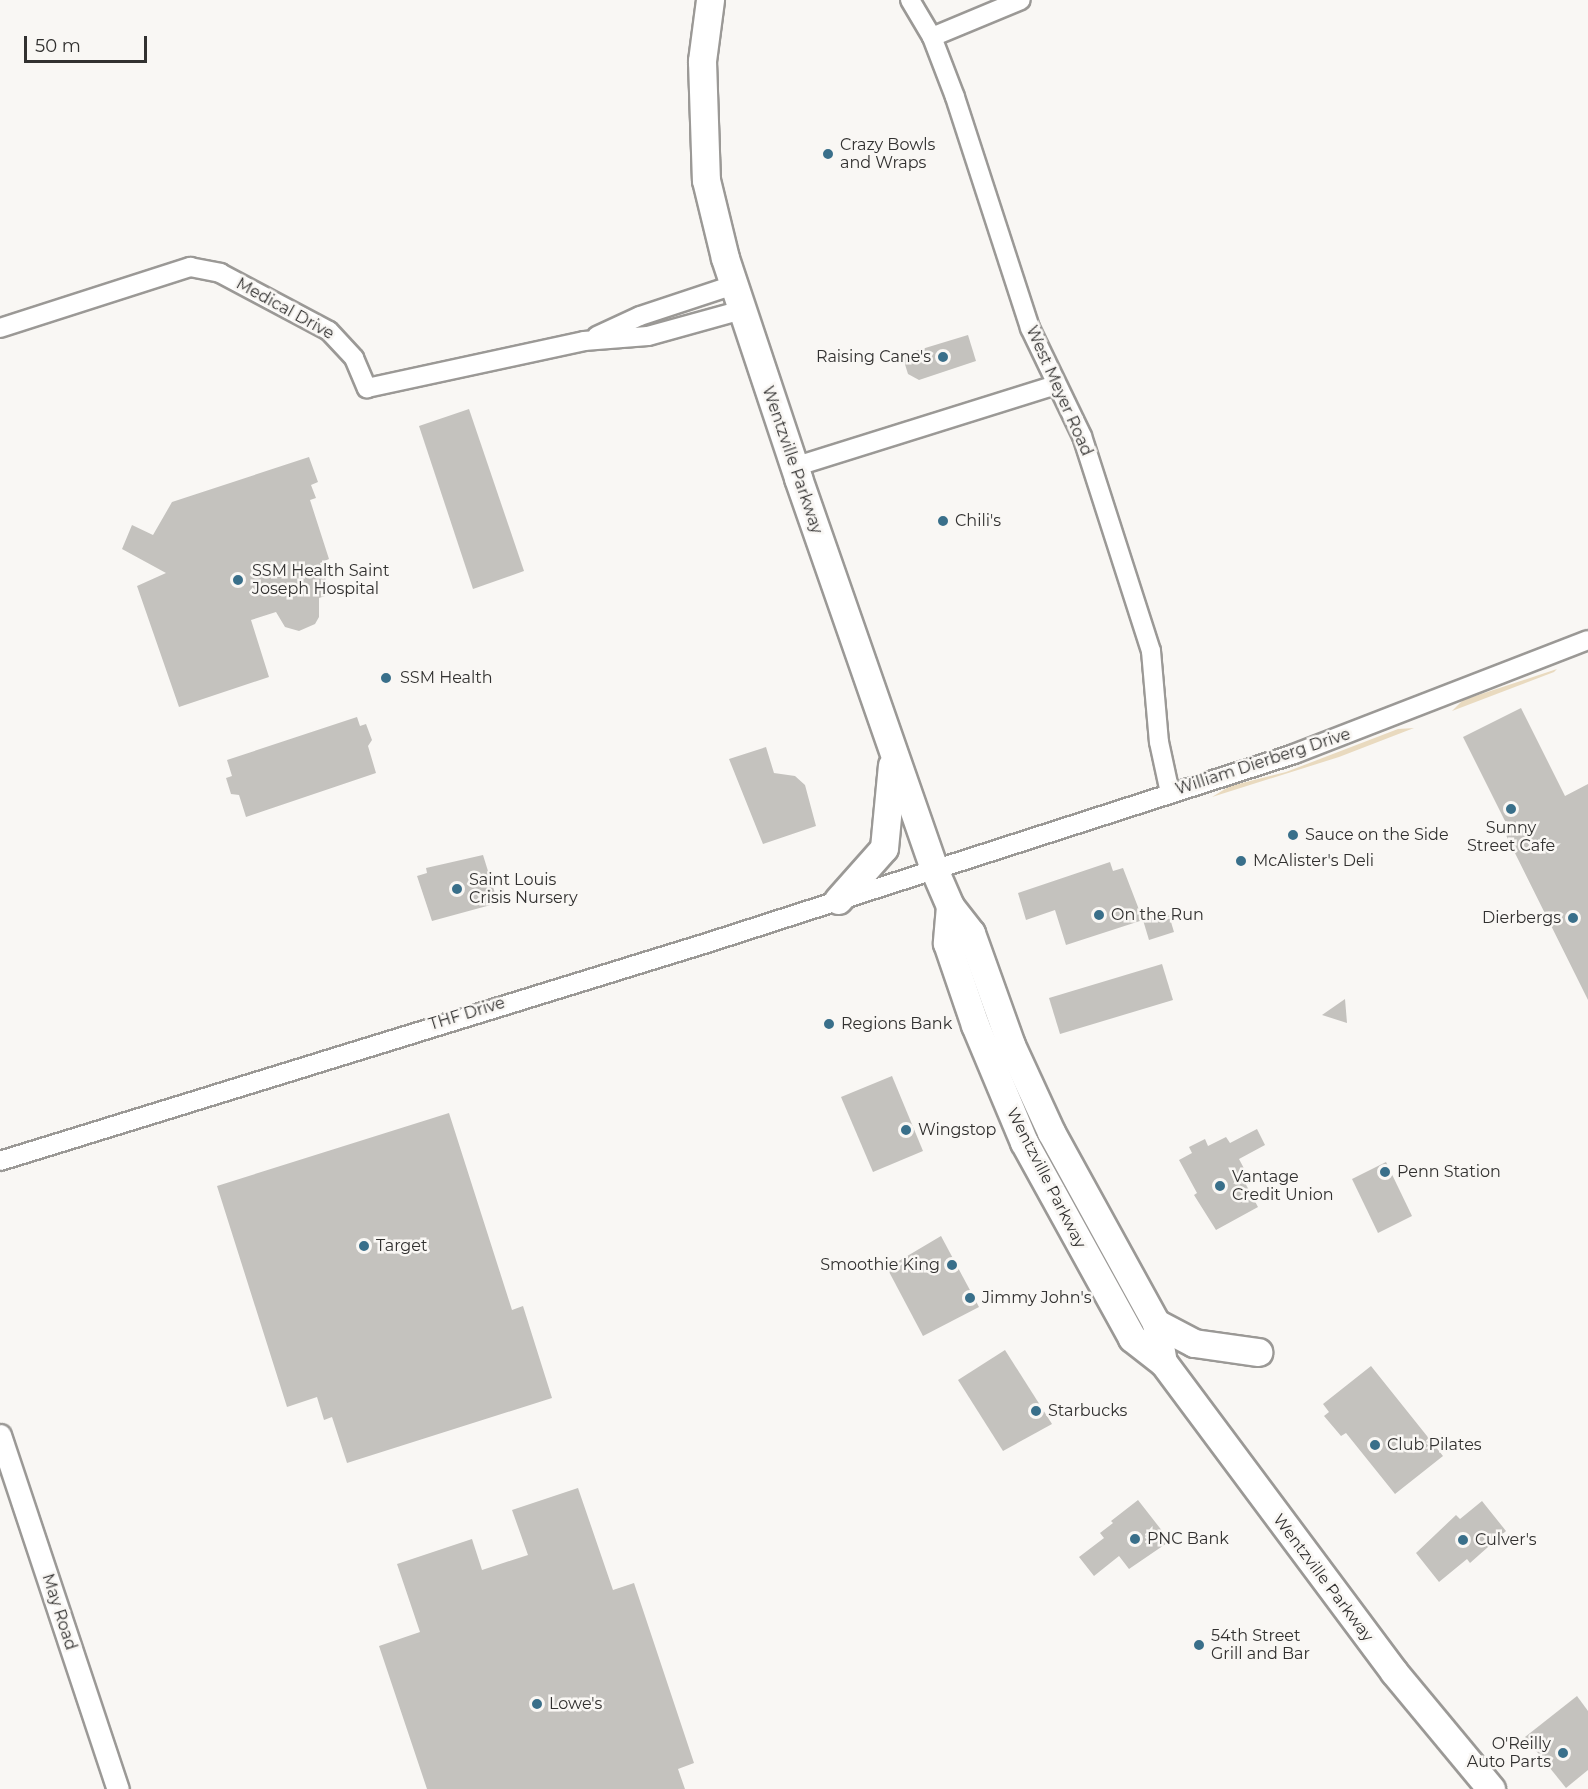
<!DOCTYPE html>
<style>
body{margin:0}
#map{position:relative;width:1588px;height:1789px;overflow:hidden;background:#f9f7f4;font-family:Montserrat,sans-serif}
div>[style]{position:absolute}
.green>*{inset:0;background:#e9dabf}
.building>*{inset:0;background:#c4c2be}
.roads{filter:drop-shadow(2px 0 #9b9996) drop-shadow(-2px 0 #9b9996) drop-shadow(0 2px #9b9996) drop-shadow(0 -2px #9b9996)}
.minor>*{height:18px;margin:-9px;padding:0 9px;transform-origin:9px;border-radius:9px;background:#fff}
.tertiary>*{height:21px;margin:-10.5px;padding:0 10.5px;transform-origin:10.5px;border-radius:10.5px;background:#fff}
.primary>*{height:27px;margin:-13.5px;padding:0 13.5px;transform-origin:13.5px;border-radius:13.5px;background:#fff}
.dots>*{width:16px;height:16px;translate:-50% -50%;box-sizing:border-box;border:3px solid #f9f7f4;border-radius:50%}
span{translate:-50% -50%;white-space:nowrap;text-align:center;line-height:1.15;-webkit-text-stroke:5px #f9f7f4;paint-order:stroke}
.poi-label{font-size:16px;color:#323130}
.left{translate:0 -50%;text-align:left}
.right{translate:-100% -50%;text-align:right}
.street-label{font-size:16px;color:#323130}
.scale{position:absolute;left:24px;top:36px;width:123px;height:27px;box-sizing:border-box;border:3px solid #323130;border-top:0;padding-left:8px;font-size:18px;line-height:21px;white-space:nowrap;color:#323130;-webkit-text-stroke:4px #f9f7f4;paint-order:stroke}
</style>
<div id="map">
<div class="green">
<div style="clip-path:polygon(1557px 669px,1554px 672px,1452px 711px,1463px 700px)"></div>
<div style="clip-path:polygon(1414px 728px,1339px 757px,1212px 797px,1230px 786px,1286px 772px,1398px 729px)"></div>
</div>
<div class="building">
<div style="clip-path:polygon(968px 335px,976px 361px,919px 380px,908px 374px,903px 358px,912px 352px)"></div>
<div style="clip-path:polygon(469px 409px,524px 571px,473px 589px,419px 426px)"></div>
<div style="clip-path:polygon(309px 457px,318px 482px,311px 485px,316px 498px,310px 500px,329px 559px,320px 563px,331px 594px,319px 598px,319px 617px,315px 624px,299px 631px,285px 627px,276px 612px,251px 620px,269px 677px,179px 707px,137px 586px,166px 573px,122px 549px,132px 525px,153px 535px,172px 502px)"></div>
<div style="clip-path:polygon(1521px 708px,1565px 796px,1588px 784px,1588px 1000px,1503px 829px,1508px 827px,1463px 737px)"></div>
<div style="clip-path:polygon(357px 717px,360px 726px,366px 724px,372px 740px,368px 746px,376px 773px,246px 817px,239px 795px,231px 794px,226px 778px,232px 776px,227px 760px)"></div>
<div style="clip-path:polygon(766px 747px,774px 773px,795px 776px,805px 785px,816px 826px,763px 844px,729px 759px)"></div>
<div style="clip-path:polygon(483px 855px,498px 903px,432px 921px,417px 876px,427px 873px,426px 868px)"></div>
<div style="clip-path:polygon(1110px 862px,1113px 871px,1123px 868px,1143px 920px,1066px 945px,1055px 910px,1026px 920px,1018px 893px)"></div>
<div style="clip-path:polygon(1168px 912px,1174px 932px,1149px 940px,1143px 920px)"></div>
<div style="clip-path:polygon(1162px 964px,1173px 1000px,1060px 1034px,1049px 998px)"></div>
<div style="clip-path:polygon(1345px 999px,1347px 1023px,1322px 1015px)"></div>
<div style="clip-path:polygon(892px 1076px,923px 1151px,873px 1172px,841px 1097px)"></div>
<div style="clip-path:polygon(449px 1113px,512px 1310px,523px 1306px,552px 1398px,347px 1463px,332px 1417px,324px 1420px,317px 1397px,287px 1407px,217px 1186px)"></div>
<div style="clip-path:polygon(1257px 1129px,1265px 1145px,1239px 1159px,1248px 1176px,1243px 1179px,1258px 1207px,1216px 1230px,1194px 1195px,1197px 1193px,1179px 1160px,1192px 1153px,1189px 1147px,1205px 1139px,1208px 1146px,1226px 1137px,1230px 1143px)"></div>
<div style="clip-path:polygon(1386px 1162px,1412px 1216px,1378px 1233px,1352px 1179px)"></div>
<div style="clip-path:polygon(941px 1236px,979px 1307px,923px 1336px,887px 1268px)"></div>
<div style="clip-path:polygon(1005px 1350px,1052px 1424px,1003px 1451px,958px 1380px)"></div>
<div style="clip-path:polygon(1371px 1366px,1443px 1456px,1395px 1494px,1346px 1433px,1341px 1436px,1324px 1416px,1329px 1412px,1323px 1404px)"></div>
<div style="clip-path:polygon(578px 1488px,613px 1590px,634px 1583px,694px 1763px,678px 1769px,685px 1789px,427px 1789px,379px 1646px,420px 1632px,397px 1564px,472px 1539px,482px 1570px,528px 1555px,512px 1510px)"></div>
<div style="clip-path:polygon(1138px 1500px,1170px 1541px,1129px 1569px,1119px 1556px,1094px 1576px,1079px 1557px,1104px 1538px,1100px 1533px,1113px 1523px,1111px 1521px)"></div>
<div style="clip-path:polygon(1482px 1501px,1506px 1531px,1470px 1563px,1467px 1559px,1439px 1582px,1416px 1553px,1456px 1515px,1460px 1519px)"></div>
<div style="clip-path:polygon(1577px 1696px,1588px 1711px,1588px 1770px,1566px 1788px,1525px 1737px)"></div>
</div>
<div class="roads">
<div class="minor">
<div style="left:910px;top:0;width:43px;rotate:59.3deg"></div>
<div style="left:932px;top:37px;width:64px;rotate:69deg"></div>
<div style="left:955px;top:97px;width:243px;rotate:72deg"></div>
<div style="left:1030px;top:328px;width:120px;rotate:64.3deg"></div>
<div style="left:1082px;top:436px;width:226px;rotate:72.2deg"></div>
<div style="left:1151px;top:651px;width:91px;rotate:85deg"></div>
<div style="left:1159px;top:742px;width:52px;rotate:77.8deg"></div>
<div style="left:932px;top:37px;width:96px;rotate:-22.6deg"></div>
<div style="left:0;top:328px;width:200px;rotate:-17.8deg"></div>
<div style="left:190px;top:267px;width:31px;rotate:11deg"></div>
<div style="left:220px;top:273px;width:123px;rotate:28deg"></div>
<div style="left:329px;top:331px;width:37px;rotate:47deg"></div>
<div style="left:354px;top:358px;width:33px;rotate:67deg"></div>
<div style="left:367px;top:388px;width:222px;rotate:-12.2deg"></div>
<div style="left:584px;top:341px;width:64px;rotate:-4.5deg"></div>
<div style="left:648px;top:336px;width:98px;rotate:-15.5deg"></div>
<div style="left:597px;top:336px;width:47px;rotate:-24.9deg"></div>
<div style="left:640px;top:316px;width:99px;rotate:-18.3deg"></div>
<div style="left:794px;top:467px;width:275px;rotate:-17.4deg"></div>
<div style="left:0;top:1161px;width:743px;rotate:-17.14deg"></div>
<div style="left:710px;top:942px;width:614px;rotate:-17.84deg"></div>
<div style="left:1294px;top:754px;width:315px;rotate:-21.2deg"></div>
</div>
<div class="tertiary">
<div style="left:0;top:1435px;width:373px;rotate:71.6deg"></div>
</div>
<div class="primary">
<div style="left:710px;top:0;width:62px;rotate:97.5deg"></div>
<div style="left:702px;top:61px;width:119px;rotate:88.1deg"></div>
<div style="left:706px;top:180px;width:80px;rotate:76.3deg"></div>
<div style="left:725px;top:258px;width:232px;rotate:71.6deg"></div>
<div style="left:798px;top:478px;width:414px;rotate:70.8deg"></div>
<div style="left:934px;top:869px;width:40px;rotate:66.6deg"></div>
<div style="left:950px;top:906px;width:34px;rotate:52deg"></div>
<div style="left:971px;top:933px;width:119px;rotate:70.3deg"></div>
<div style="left:1011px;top:1045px;width:96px;rotate:65.3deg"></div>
<div style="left:1051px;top:1132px;width:218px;rotate:61.2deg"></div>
<div style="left:1156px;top:1323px;width:40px;rotate:80deg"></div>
<div style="left:838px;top:900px;width:69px;rotate:-48.5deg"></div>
<div style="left:884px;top:848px;width:83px;rotate:-84.5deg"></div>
<div style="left:950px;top:906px;width:37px;rotate:95deg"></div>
<div style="left:947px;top:943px;width:87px;rotate:71.1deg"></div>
<div style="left:975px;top:1025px;width:127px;rotate:67.3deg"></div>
<div style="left:1024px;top:1142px;width:224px;rotate:61.1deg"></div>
<div style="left:1132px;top:1338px;width:39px;rotate:38deg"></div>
<div style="left:1163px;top:1362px;width:387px;rotate:53.3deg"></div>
<div style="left:1394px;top:1672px;width:152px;rotate:50.3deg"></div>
<div style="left:1156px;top:1323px;width:43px;rotate:27.8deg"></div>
<div style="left:1194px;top:1343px;width:65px;rotate:8deg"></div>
</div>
</div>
<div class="dots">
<div style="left:828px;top:154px;background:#396f8a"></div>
<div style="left:943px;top:357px;background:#396f8a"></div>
<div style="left:943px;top:521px;background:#396f8a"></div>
<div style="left:238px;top:580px;background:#396f8a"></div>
<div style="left:386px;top:678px;background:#396f8a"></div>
<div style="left:1511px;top:809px;background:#396f8a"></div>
<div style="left:1293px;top:835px;background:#396f8a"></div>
<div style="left:1241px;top:861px;background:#396f8a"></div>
<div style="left:457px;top:889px;background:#396f8a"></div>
<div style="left:1099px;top:915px;background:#396f8a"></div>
<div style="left:1573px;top:918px;background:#396f8a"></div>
<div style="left:829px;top:1024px;background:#396f8a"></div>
<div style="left:906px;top:1130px;background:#396f8a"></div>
<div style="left:1385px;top:1172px;background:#396f8a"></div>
<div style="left:1220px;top:1186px;background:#396f8a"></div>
<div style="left:364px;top:1246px;background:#396f8a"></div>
<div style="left:952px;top:1265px;background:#396f8a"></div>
<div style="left:970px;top:1298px;background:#396f8a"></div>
<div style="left:1036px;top:1411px;background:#396f8a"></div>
<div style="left:1375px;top:1445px;background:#396f8a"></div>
<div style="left:1135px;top:1539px;background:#396f8a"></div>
<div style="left:1463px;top:1540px;background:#396f8a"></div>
<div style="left:1199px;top:1645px;background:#396f8a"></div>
<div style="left:537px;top:1704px;background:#396f8a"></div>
<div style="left:1563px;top:1753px;background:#396f8a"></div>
</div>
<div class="poi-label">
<span class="left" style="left:840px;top:154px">Crazy Bowls<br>and Wraps</span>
<span class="right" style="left:931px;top:357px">Raising Cane's</span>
<span class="left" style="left:955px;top:521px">Chili's</span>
<span class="left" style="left:252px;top:580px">SSM Health Saint<br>Joseph Hospital</span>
<span class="left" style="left:400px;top:678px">SSM Health</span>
<span style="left:1511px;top:837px">Sunny<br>Street Cafe</span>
<span class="left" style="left:1305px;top:835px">Sauce on the Side</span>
<span class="left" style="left:1253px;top:861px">McAlister's Deli</span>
<span class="left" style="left:469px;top:889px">Saint Louis<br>Crisis Nursery</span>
<span class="left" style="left:1111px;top:915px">On the Run</span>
<span class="right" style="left:1561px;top:918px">Dierbergs</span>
<span class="left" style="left:841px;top:1024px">Regions Bank</span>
<span class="left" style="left:918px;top:1130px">Wingstop</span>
<span class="left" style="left:1397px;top:1172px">Penn Station</span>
<span class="left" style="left:1232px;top:1186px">Vantage<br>Credit Union</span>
<span class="left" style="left:376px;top:1246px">Target</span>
<span class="right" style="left:940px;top:1265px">Smoothie King</span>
<span class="left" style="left:982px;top:1298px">Jimmy John's</span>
<span class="left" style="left:1048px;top:1411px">Starbucks</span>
<span class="left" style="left:1387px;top:1445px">Club Pilates</span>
<span class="left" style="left:1147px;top:1539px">PNC Bank</span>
<span class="left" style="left:1475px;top:1540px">Culver's</span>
<span class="left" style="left:1211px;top:1645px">54th Street<br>Grill and Bar</span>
<span class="left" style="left:549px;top:1704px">Lowe's</span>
<span class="right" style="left:1551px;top:1753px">O'Reilly<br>Auto Parts</span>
</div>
<div class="street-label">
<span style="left:285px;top:309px;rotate:29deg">Medical Drive</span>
<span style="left:1059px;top:391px;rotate:66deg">West Meyer Road</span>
<span style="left:792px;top:460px;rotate:71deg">Wentzville Parkway</span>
<span style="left:1263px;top:762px;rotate:-18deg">William Dierberg Drive</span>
<span style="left:467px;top:1014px;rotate:-17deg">THF Drive</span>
<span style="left:1046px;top:1178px;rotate:63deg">Wentzville Parkway</span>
<span style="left:1323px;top:1578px;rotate:53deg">Wentzville Parkway</span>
<span style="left:59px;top:1612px;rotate:72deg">May Road</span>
</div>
<div class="scale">50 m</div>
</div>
